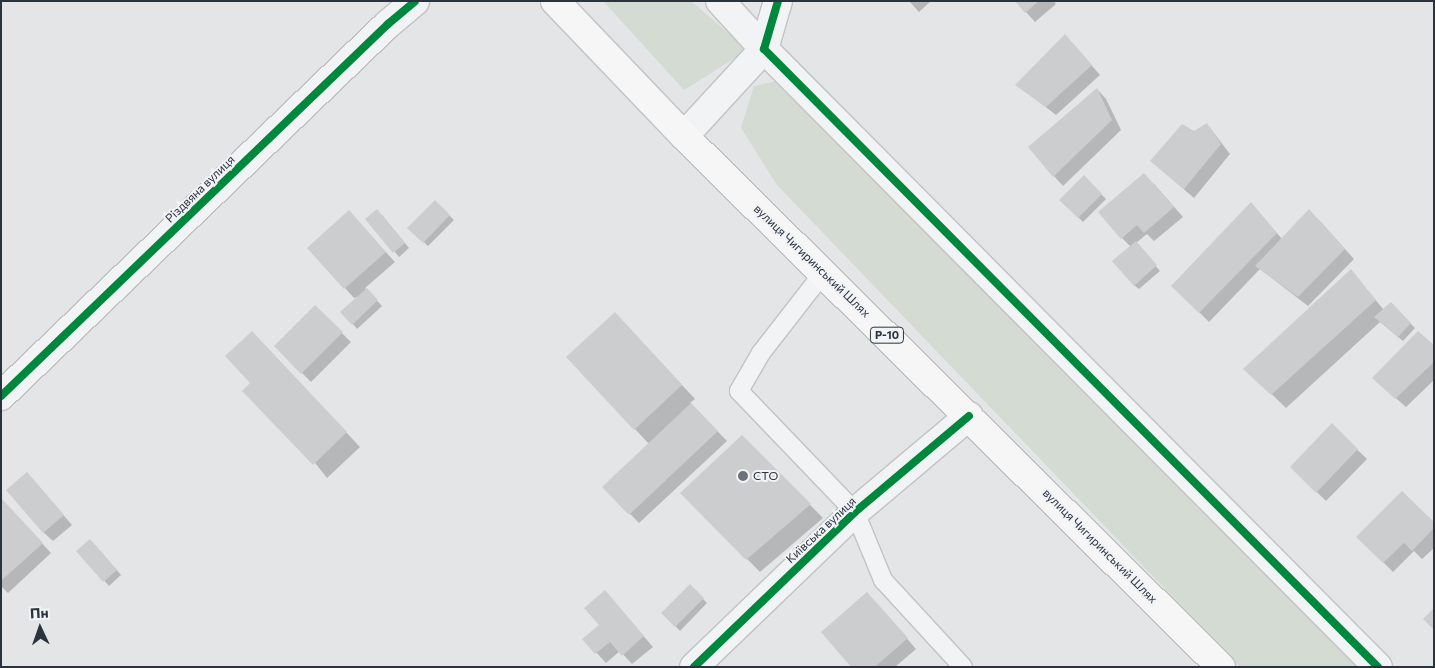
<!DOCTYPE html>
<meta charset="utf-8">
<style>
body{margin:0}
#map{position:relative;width:1435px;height:668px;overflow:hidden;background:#e3e5e7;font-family:Commissioner,sans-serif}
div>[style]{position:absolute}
.green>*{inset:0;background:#d4dbd3}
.shadow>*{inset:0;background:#0003}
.building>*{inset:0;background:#cbcdcf}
.roads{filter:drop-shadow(1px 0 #c1c3c5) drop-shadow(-1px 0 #c1c3c5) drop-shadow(0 1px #c1c3c5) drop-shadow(0 -1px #c1c3c5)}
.lane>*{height:18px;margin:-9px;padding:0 9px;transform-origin:9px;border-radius:9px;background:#f2f3f4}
.street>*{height:28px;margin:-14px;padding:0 14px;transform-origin:14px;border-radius:14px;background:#f2f3f4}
.primary>*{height:28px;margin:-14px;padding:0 14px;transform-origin:14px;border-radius:14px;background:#f6f6f6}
.cycleway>*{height:8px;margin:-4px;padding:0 4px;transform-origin:4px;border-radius:4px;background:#00873e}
.dots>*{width:14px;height:14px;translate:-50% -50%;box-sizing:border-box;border:2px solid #f1f3f6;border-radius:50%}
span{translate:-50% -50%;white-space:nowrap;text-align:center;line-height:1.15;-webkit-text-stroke:4px #f1f3f6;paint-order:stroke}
.shield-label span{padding:1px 4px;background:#f1f3f6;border:1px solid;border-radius:4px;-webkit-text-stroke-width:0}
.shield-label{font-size:11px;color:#2b333f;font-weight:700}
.street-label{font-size:12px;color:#2b333f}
.poi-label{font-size:12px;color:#2b333f}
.left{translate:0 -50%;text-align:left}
.frame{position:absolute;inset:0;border:2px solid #2b333f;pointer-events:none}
.north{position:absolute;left:15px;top:603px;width:50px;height:50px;-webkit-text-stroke:4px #f1f3f6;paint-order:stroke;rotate:357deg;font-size:14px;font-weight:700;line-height:20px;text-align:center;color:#2b333f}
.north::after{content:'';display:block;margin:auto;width:18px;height:22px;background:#2b333f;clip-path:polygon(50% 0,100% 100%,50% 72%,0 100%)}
</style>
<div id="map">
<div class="green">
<div style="clip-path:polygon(603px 1px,691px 1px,748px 50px,684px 90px)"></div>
<div style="clip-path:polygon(780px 80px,1207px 517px,1306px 610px,1357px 667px,1240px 667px,777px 185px,741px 128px,754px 86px)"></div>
</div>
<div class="shadow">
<div style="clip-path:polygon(909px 1px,931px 1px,919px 12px)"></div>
<div style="clip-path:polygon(1016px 1px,1054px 1px,1056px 4px,1035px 22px)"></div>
<div style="clip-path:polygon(1074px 45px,1100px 75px,1056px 115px,1017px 85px)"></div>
<div style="clip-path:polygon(1097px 89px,1106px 99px,1121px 130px,1063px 186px,1054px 176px)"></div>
<div style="clip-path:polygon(1207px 124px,1230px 154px,1194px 198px,1151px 161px)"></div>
<div style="clip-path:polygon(1084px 177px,1106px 199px,1083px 222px,1061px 200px)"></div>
<div style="clip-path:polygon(1154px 184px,1183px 217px,1154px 241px,1147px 234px,1136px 243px,1160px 271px,1139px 289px,1134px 285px,1131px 247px,1122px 238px)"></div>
<div style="clip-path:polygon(435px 202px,454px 220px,428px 246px,409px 228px)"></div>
<div style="clip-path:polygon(1260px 214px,1282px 239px,1319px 220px,1354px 259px,1308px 306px,1260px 269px,1209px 322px,1173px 286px)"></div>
<div style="clip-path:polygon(382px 215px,409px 248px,399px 257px,367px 219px)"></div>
<div style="clip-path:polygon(358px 222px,395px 262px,365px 288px,382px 306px,357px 329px,353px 324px,360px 296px,354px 298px,345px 288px)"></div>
<div style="clip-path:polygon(1351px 271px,1384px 310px,1391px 304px,1415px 328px,1403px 341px,1380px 322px,1286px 408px,1259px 382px)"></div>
<div style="clip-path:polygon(315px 307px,351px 342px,311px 382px,275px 346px)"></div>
<div style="clip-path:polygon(628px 327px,695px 399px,690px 403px,727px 441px,639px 523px,604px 487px,649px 444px,635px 429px)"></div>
<div style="clip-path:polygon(265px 346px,360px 447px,327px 478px,252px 383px)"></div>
<div style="clip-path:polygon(1434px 347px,1434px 380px,1406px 407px,1383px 387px)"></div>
<div style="clip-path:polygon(1332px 425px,1367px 459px,1326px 501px,1291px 467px)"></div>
<div style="clip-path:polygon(742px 436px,823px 518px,760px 572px,682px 493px)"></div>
<div style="clip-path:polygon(36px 483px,72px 525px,53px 541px,43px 532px)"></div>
<div style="clip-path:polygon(1px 500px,51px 553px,8px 593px,1px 586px)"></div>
<div style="clip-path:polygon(1434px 524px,1434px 548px,1422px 559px,1414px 551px,1393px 572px,1358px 537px)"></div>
<div style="clip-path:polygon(95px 545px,121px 575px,109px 586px,78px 551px)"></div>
<div style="clip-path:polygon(690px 586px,707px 603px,680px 631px,663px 613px)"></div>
<div style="clip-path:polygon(605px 592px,653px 647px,632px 664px,620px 651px,606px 663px,584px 639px,601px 625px)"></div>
<div style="clip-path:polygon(876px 603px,916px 649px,895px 667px,853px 667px)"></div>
</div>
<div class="building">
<div style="clip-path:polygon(1015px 1px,1039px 1px,1025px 13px)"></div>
<div style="clip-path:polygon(1065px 34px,1092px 65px,1046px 107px,1015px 85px)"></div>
<div style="clip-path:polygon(1097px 88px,1112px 120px,1053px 177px,1028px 147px)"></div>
<div style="clip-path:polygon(1207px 123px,1221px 144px,1184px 189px,1150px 161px,1182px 124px,1194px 131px)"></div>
<div style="clip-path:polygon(1144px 173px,1174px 207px,1144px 233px,1137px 225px,1121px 239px,1098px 212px)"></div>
<div style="clip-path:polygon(1084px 175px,1102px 194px,1078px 218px,1059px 200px)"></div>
<div style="clip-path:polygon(435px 200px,450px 215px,423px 243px,407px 228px)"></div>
<div style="clip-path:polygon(1251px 202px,1277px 233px,1199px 313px,1171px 286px)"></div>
<div style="clip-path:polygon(377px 209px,405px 243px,393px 253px,365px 219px)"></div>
<div style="clip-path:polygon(1309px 209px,1345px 249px,1298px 297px,1255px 266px)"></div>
<div style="clip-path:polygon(349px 210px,386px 252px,344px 289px,307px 248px)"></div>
<div style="clip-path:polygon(1136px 241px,1157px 265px,1134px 286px,1112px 261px)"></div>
<div style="clip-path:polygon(1351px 269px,1376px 300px,1271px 395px,1243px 369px)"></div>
<div style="clip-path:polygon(367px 288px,378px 300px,352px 325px,340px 312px)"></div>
<div style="clip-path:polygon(1391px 302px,1411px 323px,1398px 337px,1374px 317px)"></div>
<div style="clip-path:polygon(315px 305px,343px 332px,301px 374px,274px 346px)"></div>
<div style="clip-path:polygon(615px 312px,682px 385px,634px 430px,566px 357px)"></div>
<div style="clip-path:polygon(252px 331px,347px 432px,313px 465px,242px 391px,250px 383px,225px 356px)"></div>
<div style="clip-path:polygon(1418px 331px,1434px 345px,1434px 362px,1395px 399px,1372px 378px)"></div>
<div style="clip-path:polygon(691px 403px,718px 431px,629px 515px,602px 487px)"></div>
<div style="clip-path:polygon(1332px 423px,1358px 449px,1316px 493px,1290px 467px)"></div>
<div style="clip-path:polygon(742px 435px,811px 504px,746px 560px,680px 493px)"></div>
<div style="clip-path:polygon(27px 472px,64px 515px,43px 533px,6px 490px)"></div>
<div style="clip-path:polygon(1402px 491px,1434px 522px,1434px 528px,1412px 551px,1404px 543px,1383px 563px,1356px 537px)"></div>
<div style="clip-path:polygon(1px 498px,43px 543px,1px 581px)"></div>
<div style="clip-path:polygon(90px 539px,117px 570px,103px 582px,76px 551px)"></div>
<div style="clip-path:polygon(690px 584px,704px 598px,675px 627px,661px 613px)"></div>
<div style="clip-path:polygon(605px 590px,644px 636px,622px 656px,610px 642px,595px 654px,582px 639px,599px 625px,584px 608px)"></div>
<div style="clip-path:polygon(867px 592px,908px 638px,875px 667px,851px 667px,821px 632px)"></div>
<div style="clip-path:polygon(1434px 608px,1434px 630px,1423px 619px)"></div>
</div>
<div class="roads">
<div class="lane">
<div style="left:824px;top:272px;width:103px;rotate:127.9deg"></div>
<div style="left:761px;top:353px;width:44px;rotate:120.1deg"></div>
<div style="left:739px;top:391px;width:168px;rotate:46.2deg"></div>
<div style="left:855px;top:512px;width:74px;rotate:67.6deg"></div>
<div style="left:883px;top:580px;width:118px;rotate:47.4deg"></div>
</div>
<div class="street">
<div style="left:778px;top:1px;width:50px;rotate:106.3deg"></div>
<div style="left:764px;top:49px;width:871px;rotate:45.19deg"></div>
<div style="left:684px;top:136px;width:118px;rotate:-47.4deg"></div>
<div style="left:764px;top:49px;width:65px;rotate:-132.5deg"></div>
<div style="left:1px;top:396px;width:537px;rotate:-43.87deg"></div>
<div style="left:388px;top:24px;width:35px;rotate:-40deg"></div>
<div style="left:694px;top:667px;width:223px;rotate:-43.9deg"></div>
<div style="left:855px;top:512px;width:149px;rotate:-40.1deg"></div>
</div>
<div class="primary">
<div style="left:555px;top:1px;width:187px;rotate:46.3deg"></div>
<div style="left:684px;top:136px;width:755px;rotate:44.68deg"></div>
</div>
</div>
<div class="cycleway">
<div style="left:778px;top:1px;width:50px;rotate:106.3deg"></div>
<div style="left:764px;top:49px;width:871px;rotate:45.19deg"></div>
<div style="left:1px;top:396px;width:537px;rotate:-43.87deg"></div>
<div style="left:388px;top:24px;width:35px;rotate:-40deg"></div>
<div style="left:694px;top:667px;width:223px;rotate:-43.9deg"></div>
<div style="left:855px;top:512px;width:149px;rotate:-40.1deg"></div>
</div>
<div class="dots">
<div style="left:743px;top:476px;background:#6b717a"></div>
</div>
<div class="shield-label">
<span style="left:887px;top:335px">Р-10</span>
</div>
<div class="street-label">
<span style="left:200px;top:189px;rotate:-44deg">Різдвяна вулиця</span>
<span style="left:812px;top:261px;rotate:44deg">вулиця Чигиринський Шлях</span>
<span style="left:821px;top:530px;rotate:-43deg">Київська вулиця</span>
<span style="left:1100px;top:546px;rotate:45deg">вулиця Чигиринський Шлях</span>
</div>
<div class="poi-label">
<span class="left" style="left:753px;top:476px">СТО</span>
</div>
<div class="frame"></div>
<div class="north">Пн</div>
</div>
